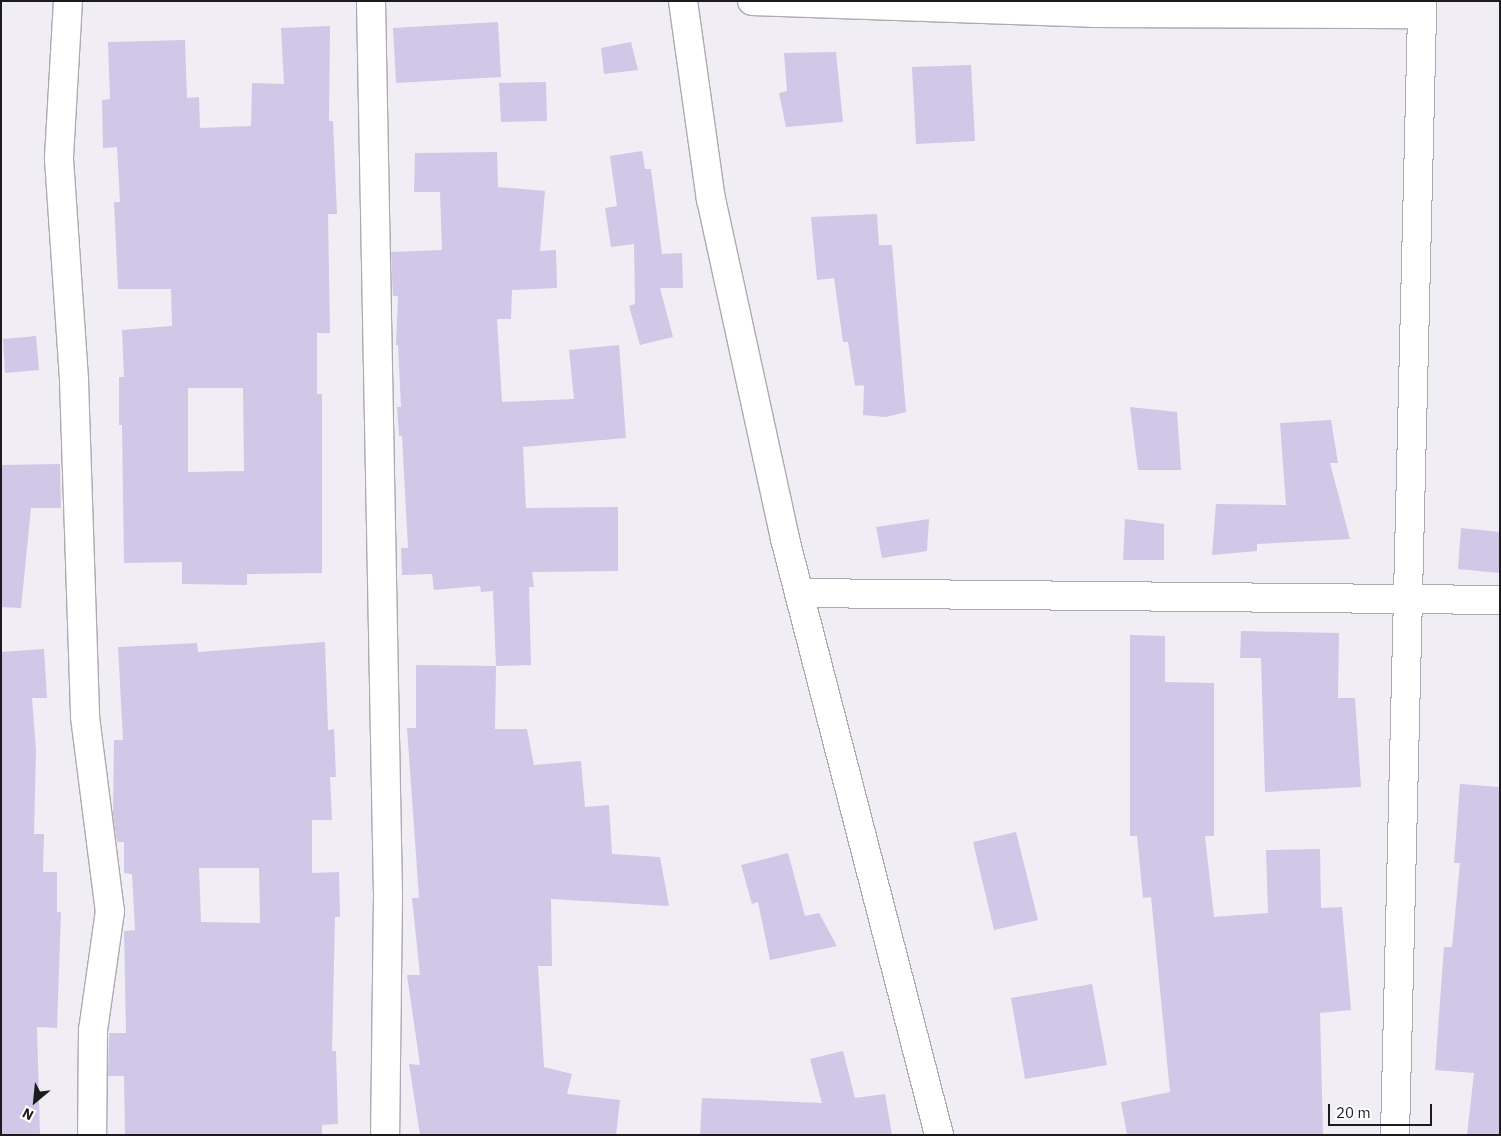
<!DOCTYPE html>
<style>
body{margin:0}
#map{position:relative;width:1501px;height:1136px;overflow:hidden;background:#f0eef4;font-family:"IBM Plex Sans",sans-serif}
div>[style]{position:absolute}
.building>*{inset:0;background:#d1c7e7}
.roads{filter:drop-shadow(1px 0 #acaab1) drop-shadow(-1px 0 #acaab1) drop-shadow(0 1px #acaab1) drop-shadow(0 -1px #acaab1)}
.street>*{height:28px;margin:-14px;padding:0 14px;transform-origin:14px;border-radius:14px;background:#fff}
span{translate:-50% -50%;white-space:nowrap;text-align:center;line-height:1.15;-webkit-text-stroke:4.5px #fff;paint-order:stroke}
.frame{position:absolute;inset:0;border:2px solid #1c1b1e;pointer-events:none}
.north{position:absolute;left:10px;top:1076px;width:50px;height:50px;-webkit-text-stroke:4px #fff;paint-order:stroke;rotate:208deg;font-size:14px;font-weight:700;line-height:20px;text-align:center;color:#1c1b1e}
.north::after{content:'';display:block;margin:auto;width:18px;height:22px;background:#1c1b1e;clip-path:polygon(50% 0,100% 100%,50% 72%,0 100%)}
.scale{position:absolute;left:1328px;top:1104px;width:104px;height:22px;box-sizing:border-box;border:2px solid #1c1b1e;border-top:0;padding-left:6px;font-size:15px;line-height:18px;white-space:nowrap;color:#1c1b1e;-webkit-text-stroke:4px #fff;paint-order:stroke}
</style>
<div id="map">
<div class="building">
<div style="clip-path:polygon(498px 22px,501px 77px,396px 83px,393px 28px)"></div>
<div style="clip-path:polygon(evenodd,330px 26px,329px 121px,333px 121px,337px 214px,328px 214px,330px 333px,317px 333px,317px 394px,322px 394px,322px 573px,247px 574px,247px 585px,182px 584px,182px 562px,124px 563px,122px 425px,119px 425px,119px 377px,124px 377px,122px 330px,172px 326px,171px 289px,118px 289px,114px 202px,120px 202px,117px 147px,103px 148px,102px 100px,110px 99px,108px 42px,185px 40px,187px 98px,199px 97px,200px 128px,251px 126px,252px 83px,284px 84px,281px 28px,330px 26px,188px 388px,243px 388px,244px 471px,188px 472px,188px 388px)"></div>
<div style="clip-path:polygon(631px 42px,638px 70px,604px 74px,601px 48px)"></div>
<div style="clip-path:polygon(836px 52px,843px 122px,786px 127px,779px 93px,787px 91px,784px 53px)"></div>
<div style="clip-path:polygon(971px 65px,975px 141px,916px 144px,912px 67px)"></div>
<div style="clip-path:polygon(546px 82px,547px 121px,501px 122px,499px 83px)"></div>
<div style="clip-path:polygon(642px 151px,645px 169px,651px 169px,662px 254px,682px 253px,683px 288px,660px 288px,673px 337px,640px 345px,629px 306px,635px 304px,634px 244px,611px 247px,605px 208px,617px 206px,610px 156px)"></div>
<div style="clip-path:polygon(497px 152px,498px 187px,545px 191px,540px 251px,556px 250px,557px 288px,512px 290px,511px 319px,497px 319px,502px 402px,574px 399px,569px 350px,619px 345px,626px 438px,523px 447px,526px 508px,618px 507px,618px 571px,532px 572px,534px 587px,529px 587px,531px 665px,496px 666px,493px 591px,481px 592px,480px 586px,434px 590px,432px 574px,402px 575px,401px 548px,408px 548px,402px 436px,399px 436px,397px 407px,401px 407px,398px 345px,396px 345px,398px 296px,393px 296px,391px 252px,442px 250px,440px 192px,414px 192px,415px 153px)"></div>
<div style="clip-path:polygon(877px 214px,879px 245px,892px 245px,906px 412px,886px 417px,863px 415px,864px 385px,855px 386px,848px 342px,843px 342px,834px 278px,817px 280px,811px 217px)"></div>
<div style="clip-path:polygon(36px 336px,39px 370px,5px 373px,3px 339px)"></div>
<div style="clip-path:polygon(1130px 407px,1177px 412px,1181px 470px,1138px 470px)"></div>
<div style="clip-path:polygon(1331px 420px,1338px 463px,1330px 463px,1350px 539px,1257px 544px,1257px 551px,1212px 555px,1216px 504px,1286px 505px,1280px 423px)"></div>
<div style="clip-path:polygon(60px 464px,61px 508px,31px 508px,21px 608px,1px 607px,1px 465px)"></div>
<div style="clip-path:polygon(929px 519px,927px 551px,882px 558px,876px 527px)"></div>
<div style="clip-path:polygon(1125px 519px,1164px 524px,1164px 560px,1123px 560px)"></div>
<div style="clip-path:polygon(1461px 528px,1500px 532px,1500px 573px,1458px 569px)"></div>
<div style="clip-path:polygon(1241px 631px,1339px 633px,1338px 698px,1355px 698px,1361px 787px,1265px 792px,1261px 658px,1240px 658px)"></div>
<div style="clip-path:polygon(1130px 635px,1165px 636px,1165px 682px,1214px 683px,1214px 836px,1205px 836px,1214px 917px,1268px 913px,1266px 850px,1320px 849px,1321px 908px,1342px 907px,1351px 1010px,1320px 1013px,1323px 1135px,1127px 1135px,1121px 1102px,1170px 1092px,1151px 897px,1143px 898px,1137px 836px,1130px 836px)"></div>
<div style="clip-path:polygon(evenodd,325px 642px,328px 730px,334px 729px,336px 777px,330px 777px,332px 820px,312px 820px,312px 873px,339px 872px,340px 917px,335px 917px,332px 1051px,336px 1051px,338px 1124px,322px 1125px,322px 1135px,125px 1135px,124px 1076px,108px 1076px,109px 1033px,126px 1033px,124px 931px,135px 930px,132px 874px,124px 873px,124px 842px,117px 842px,113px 815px,114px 740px,123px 740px,118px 647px,197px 643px,198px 652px,325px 642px,199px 868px,259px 868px,260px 923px,201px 922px,199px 868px)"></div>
<div style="clip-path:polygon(44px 649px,47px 698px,32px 698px,36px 751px,34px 834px,44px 834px,43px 872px,57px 872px,57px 912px,61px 912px,57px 1028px,37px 1027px,40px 1135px,1px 1135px,1px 652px)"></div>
<div style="clip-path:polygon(416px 665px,496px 666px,495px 729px,527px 729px,534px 765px,581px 761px,585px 807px,609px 805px,612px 854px,660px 857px,669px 906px,551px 899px,552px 966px,538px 966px,544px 1067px,572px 1074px,567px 1094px,620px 1100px,616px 1135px,420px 1135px,409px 1064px,420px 1065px,407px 975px,420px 975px,412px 898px,419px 898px,407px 728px,416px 728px)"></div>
<div style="clip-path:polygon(1460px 784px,1500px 787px,1500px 1135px,1467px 1135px,1474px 1073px,1435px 1070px,1444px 947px,1452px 947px,1460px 863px,1454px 863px)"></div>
<div style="clip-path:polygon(1016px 832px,1038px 920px,994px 930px,973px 842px)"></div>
<div style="clip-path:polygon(788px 853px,805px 916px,819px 913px,837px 946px,770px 960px,758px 902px,752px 904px,741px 865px)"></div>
<div style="clip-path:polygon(1092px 984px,1107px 1065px,1025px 1079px,1011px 998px)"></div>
<div style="clip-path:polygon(843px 1051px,855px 1098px,885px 1094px,892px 1135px,700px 1135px,702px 1098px,822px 1103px,810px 1059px)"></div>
</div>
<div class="roads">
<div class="street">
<div style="left:68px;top:1px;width:158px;rotate:93.3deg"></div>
<div style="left:59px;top:159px;width:223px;rotate:86.1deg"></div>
<div style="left:74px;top:381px;width:336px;rotate:88.1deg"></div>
<div style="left:85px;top:717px;width:196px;rotate:82.7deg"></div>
<div style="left:110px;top:911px;width:120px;rotate:98.1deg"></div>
<div style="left:93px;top:1030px;width:105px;rotate:90.5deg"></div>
<div style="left:371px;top:1px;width:896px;rotate:88.91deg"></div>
<div style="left:388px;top:897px;width:238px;rotate:90.7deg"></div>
<div style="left:683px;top:1px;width:200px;rotate:82deg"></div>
<div style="left:711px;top:199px;width:348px;rotate:77.7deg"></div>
<div style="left:785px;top:539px;width:616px;rotate:75.51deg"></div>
<div style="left:752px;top:1px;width:340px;rotate:2deg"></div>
<div style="left:1092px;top:13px;width:330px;rotate:0.2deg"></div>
<div style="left:1422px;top:14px;width:13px;rotate:-90deg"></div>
<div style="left:799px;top:593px;width:701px;rotate:0.57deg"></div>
<div style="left:1395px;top:1135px;width:1121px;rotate:-88.62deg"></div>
</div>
</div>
<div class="frame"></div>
<div class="north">N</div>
<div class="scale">20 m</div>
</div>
